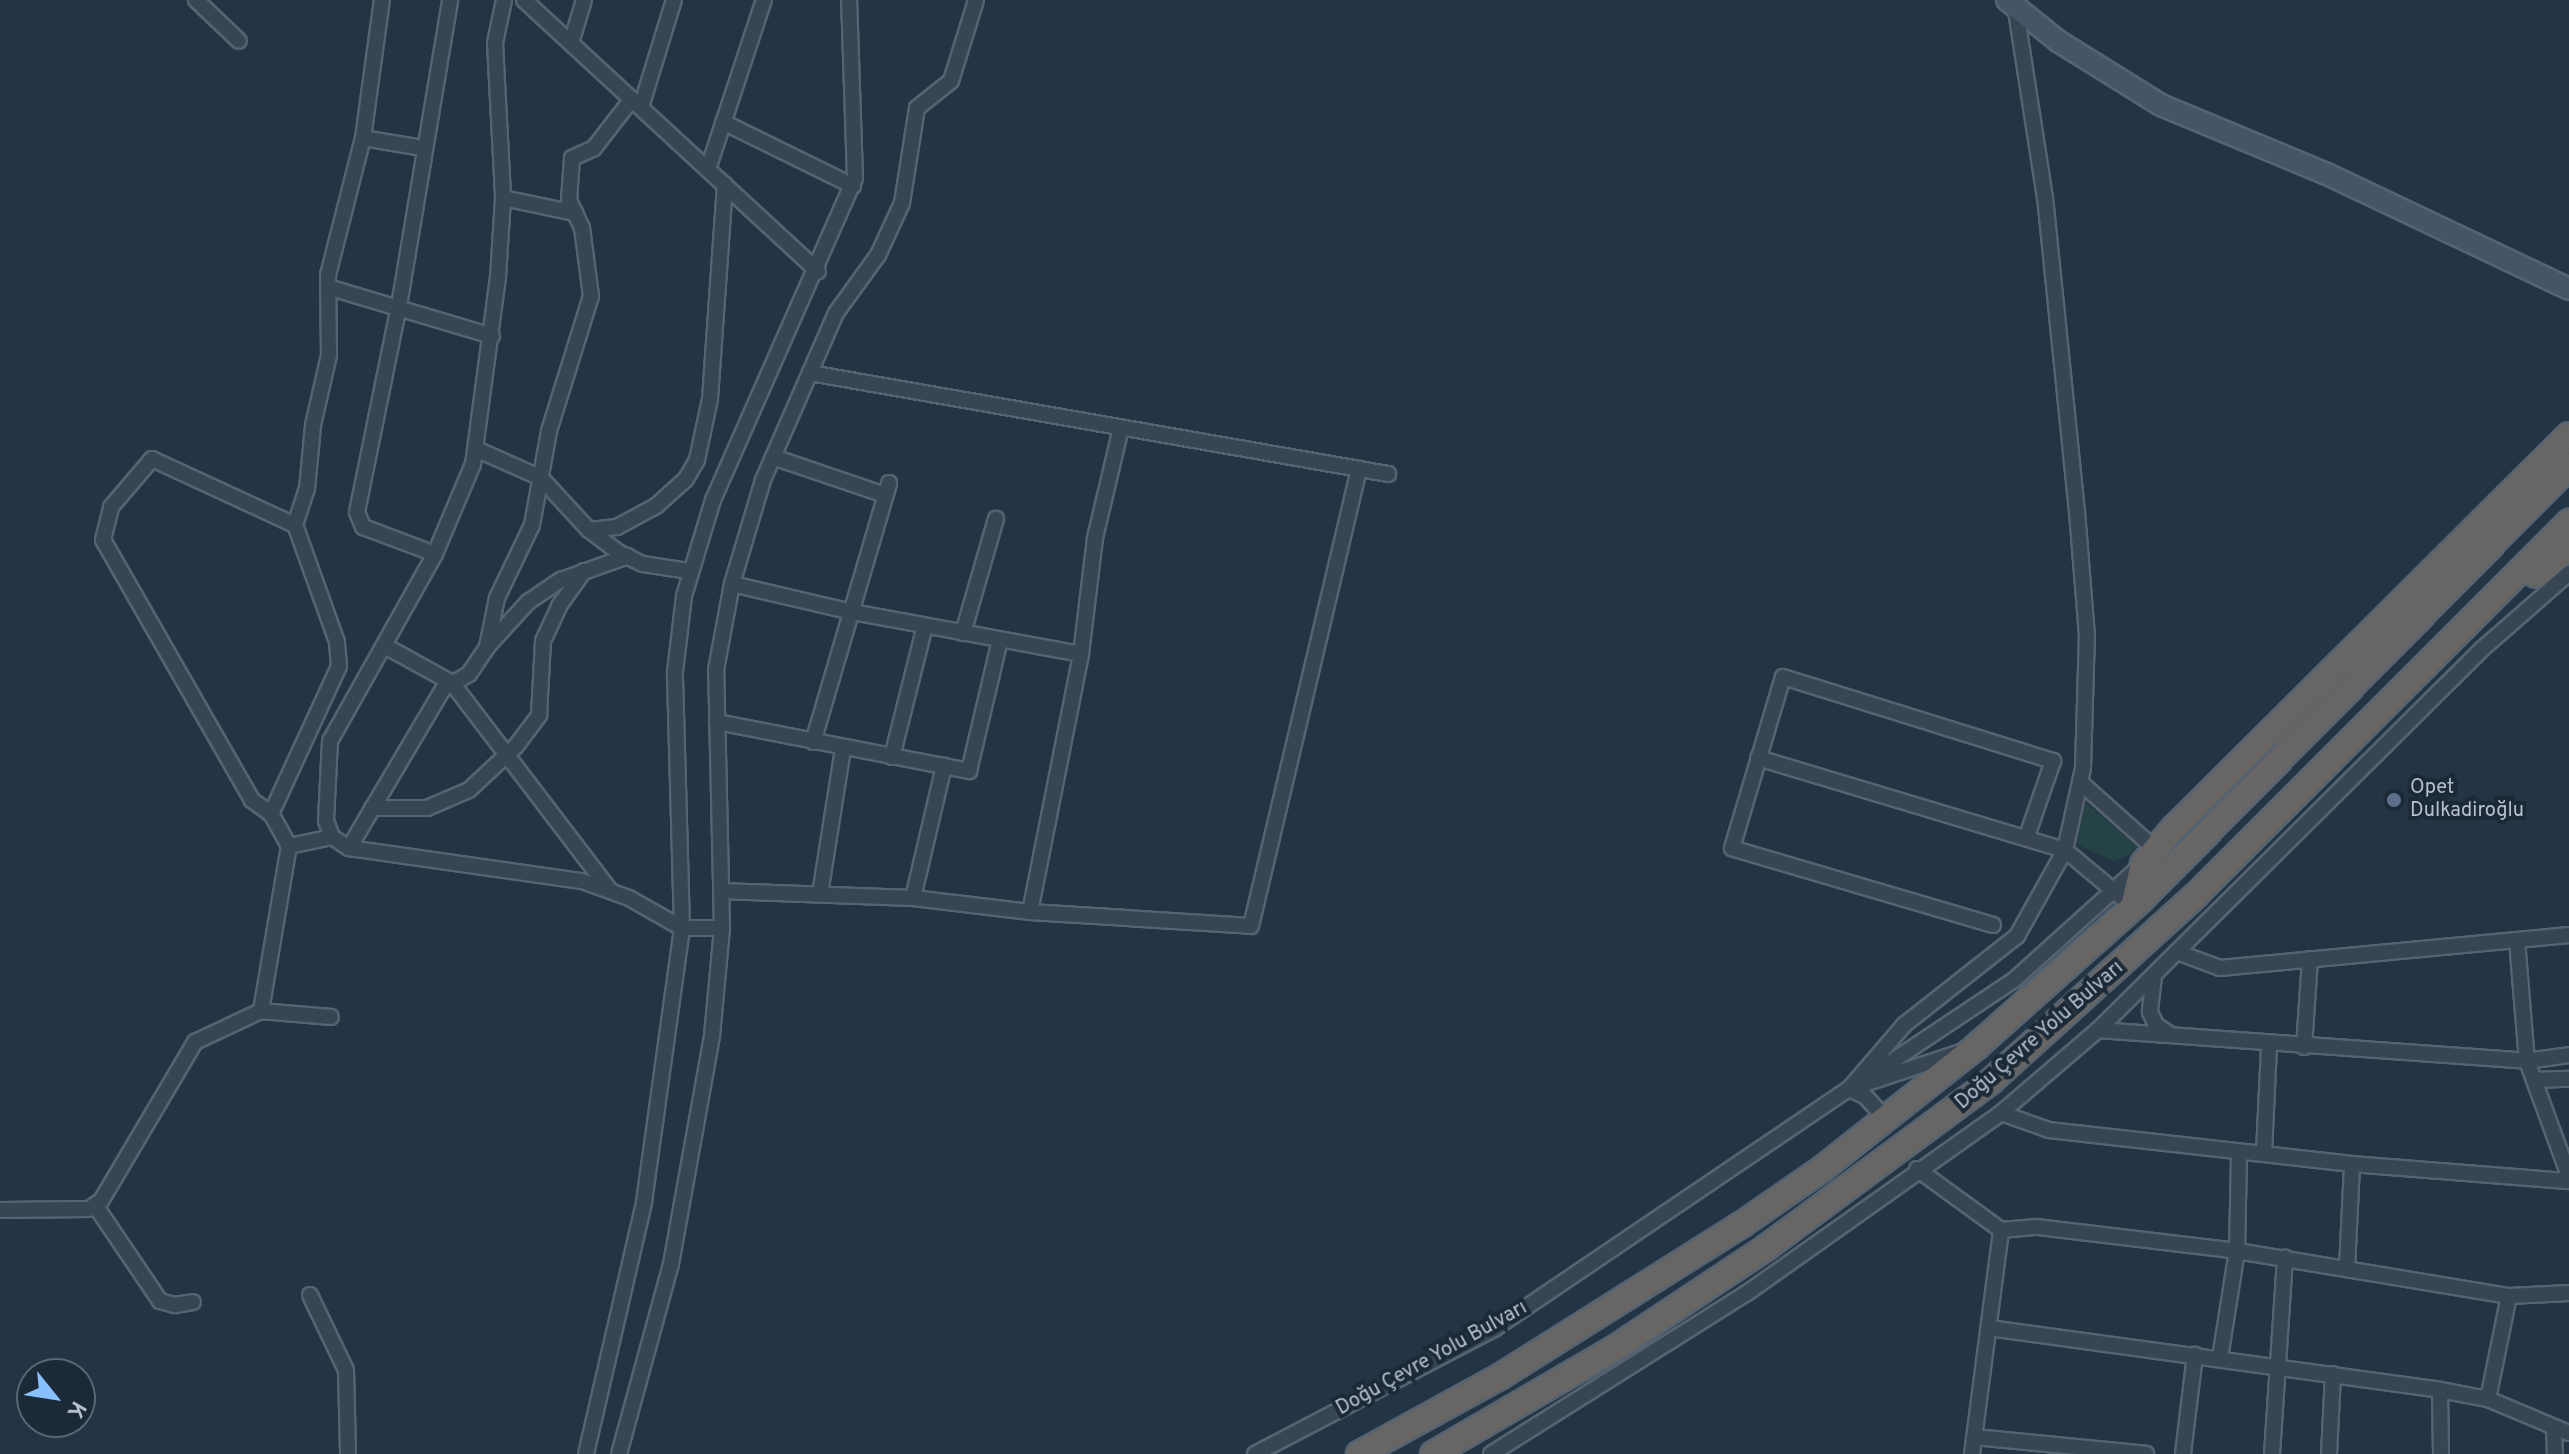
<!DOCTYPE html>
<meta charset="utf-8">
<style>
body{margin:0}
#map{position:relative;width:2569px;height:1454px;overflow:hidden;background:#233444;font-family:Overpass,sans-serif}
div>[style]{position:absolute}
.green>*{inset:0;background:#254345}
.roads{filter:drop-shadow(2px 0 #566370) drop-shadow(-2px 0 #566370) drop-shadow(0 2px #566370) drop-shadow(0 -2px #566370)}
.minor>*{height:14px;margin:-7px;padding:0 7px;transform-origin:7px;border-radius:7px;background:#384553}
.secondary>*{height:20px;margin:-10px;padding:0 10px;transform-origin:10px;border-radius:10px;background:#455466}
.trunk>*{height:24px;margin:-12px;padding:0 12px;transform-origin:12px;border-radius:12px;background:#686664}
.dots>*{width:22px;height:22px;translate:-50% -50%;box-sizing:border-box;border:4px solid #1c2a38;border-radius:50%}
span{translate:-50% -50%;white-space:nowrap;text-align:center;line-height:1.15;-webkit-text-stroke:8px #1c2a38;paint-order:stroke}
.poi-label{font-size:20px;color:#b5c0cd}
.left{translate:0 -50%;text-align:left}
.street-label{font-size:20px;color:#b5c0cd}
.north{position:absolute;left:16px;top:1358px;width:80px;height:80px;box-sizing:border-box;background:#1c2a38;border:2px solid #596674;border-radius:50%;rotate:120deg;font-size:22px;font-weight:700;line-height:32px;text-align:center;color:#b5c0cd}
.north::after{content:'';display:block;margin:auto;width:28px;height:36px;background:#88c0ff;clip-path:polygon(50% 0,100% 100%,50% 72%,0 100%)}
</style>
<div id="map">
<div class="green">
<div style="clip-path:polygon(2084px 801px,2141px 850px,2114px 861px,2078px 845px,2075px 838px)"></div>
</div>
<div class="roads">
<div class="minor">
<div style="left:196px;top:0;width:59px;rotate:43.6deg"></div>
<div style="left:504px;top:0;width:44px;rotate:101.8deg"></div>
<div style="left:495px;top:43px;width:155px;rotate:87deg"></div>
<div style="left:503px;top:198px;width:79px;rotate:93.6deg"></div>
<div style="left:498px;top:277px;width:189px;rotate:97.6deg"></div>
<div style="left:473px;top:464px;width:98px;rotate:112.9deg"></div>
<div style="left:435px;top:554px;width:214px;rotate:119.3deg"></div>
<div style="left:330px;top:741px;width:80px;rotate:92.9deg"></div>
<div style="left:326px;top:821px;width:17px;rotate:69deg"></div>
<div style="left:332px;top:837px;width:20px;rotate:33deg"></div>
<div style="left:349px;top:848px;width:235px;rotate:8.1deg"></div>
<div style="left:582px;top:881px;width:50px;rotate:19.9deg"></div>
<div style="left:629px;top:898px;width:61px;rotate:29.5deg"></div>
<div style="left:682px;top:928px;width:40px"></div>
<div style="left:524px;top:0;width:400px;rotate:42.7deg"></div>
<div style="left:571px;top:43px;width:45px;rotate:-73.2deg"></div>
<div style="left:641px;top:107px;width:112px;rotate:-72.9deg"></div>
<div style="left:723px;top:122px;width:145px;rotate:26.2deg"></div>
<div style="left:363px;top:138px;width:61px;rotate:9.5deg"></div>
<div style="left:708px;top:169px;width:178px;rotate:-71.7deg"></div>
<div style="left:503px;top:198px;width:74px;rotate:11.8deg"></div>
<div style="left:331px;top:288px;width:168px;rotate:16.6deg"></div>
<div style="left:810px;top:373px;width:587px;rotate:9.91deg"></div>
<div style="left:476px;top:449px;width:71px;rotate:24deg"></div>
<div style="left:541px;top:478px;width:71px;rotate:47.3deg"></div>
<div style="left:589px;top:530px;width:39px;rotate:37deg"></div>
<div style="left:620px;top:553px;width:25px;rotate:26deg"></div>
<div style="left:643px;top:564px;width:47px;rotate:8.7deg"></div>
<div style="left:773px;top:457px;width:118px;rotate:18.7deg"></div>
<div style="left:589px;top:530px;width:28px;rotate:-6deg"></div>
<div style="left:617px;top:527px;width:44px;rotate:-28.3deg"></div>
<div style="left:656px;top:506px;width:40px;rotate:-42deg"></div>
<div style="left:686px;top:479px;width:22px;rotate:-60deg"></div>
<div style="left:697px;top:460px;width:62px;rotate:-78deg"></div>
<div style="left:710px;top:399px;width:215px;rotate:-86deg"></div>
<div style="left:435px;top:554px;width:77px;rotate:-159.4deg"></div>
<div style="left:363px;top:527px;width:16px;rotate:-112deg"></div>
<div style="left:357px;top:512px;width:210px;rotate:-78.5deg"></div>
<div style="left:399px;top:306px;width:310px;rotate:-80.5deg"></div>
<div style="left:732px;top:584px;width:123px;rotate:13.1deg"></div>
<div style="left:852px;top:612px;width:233px;rotate:10.4deg"></div>
<div style="left:963px;top:633px;width:119px;rotate:-73.9deg"></div>
<div style="left:385px;top:646px;width:77px;rotate:28.9deg"></div>
<div style="left:452px;top:683px;width:259px;rotate:52.7deg"></div>
<div style="left:487px;top:647px;width:61px;rotate:-47.7deg"></div>
<div style="left:528px;top:602px;width:40px;rotate:-34deg"></div>
<div style="left:561px;top:580px;width:71px;rotate:-19.7deg"></div>
<div style="left:717px;top:722px;width:257px;rotate:11deg"></div>
<div style="left:969px;top:771px;width:135px;rotate:-76.7deg"></div>
<div style="left:813px;top:742px;width:270px;rotate:-73.6deg"></div>
<div style="left:892px;top:757px;width:135px;rotate:-75.9deg"></div>
<div style="left:1758px;top:758px;width:320px;rotate:16.7deg"></div>
<div style="left:2065px;top:850px;width:89px;rotate:40deg"></div>
<div style="left:2080px;top:782px;width:101px;rotate:41.8deg"></div>
<div style="left:372px;top:808px;width:55px"></div>
<div style="left:427px;top:808px;width:46px;rotate:-23.2deg"></div>
<div style="left:469px;top:790px;width:64px;rotate:-43.1deg"></div>
<div style="left:516px;top:746px;width:39px;rotate:-53deg"></div>
<div style="left:539px;top:715px;width:74px;rotate:-86.9deg"></div>
<div style="left:543px;top:641px;width:38px;rotate:-65deg"></div>
<div style="left:559px;top:606px;width:43px;rotate:-54.5deg"></div>
<div style="left:271px;top:814px;width:24px;rotate:-144deg"></div>
<div style="left:252px;top:800px;width:300px;rotate:-119.8deg"></div>
<div style="left:103px;top:540px;width:34px;rotate:-76deg"></div>
<div style="left:111px;top:507px;width:63px;rotate:-49.5deg"></div>
<div style="left:152px;top:459px;width:157px;rotate:24.8deg"></div>
<div style="left:289px;top:846px;width:37px;rotate:-119deg"></div>
<div style="left:271px;top:814px;width:163px;rotate:-65.3deg"></div>
<div style="left:339px;top:666px;width:24px;rotate:-95deg"></div>
<div style="left:337px;top:642px;width:124px;rotate:-109.7deg"></div>
<div style="left:295px;top:525px;width:38px;rotate:-72deg"></div>
<div style="left:307px;top:489px;width:64px;rotate:-84.6deg"></div>
<div style="left:313px;top:425px;width:72px;rotate:-77.1deg"></div>
<div style="left:329px;top:355px;width:80px;rotate:-90.7deg"></div>
<div style="left:328px;top:275px;width:141px;rotate:-75.7deg"></div>
<div style="left:363px;top:138px;width:139px;rotate:-82.2deg"></div>
<div style="left:349px;top:848px;width:185px;rotate:-59.4deg"></div>
<div style="left:443px;top:689px;width:30px;rotate:-30deg"></div>
<div style="left:469px;top:674px;width:32px;rotate:-56deg"></div>
<div style="left:487px;top:647px;width:50px;rotate:-78.5deg"></div>
<div style="left:497px;top:598px;width:81px;rotate:-64.4deg"></div>
<div style="left:532px;top:525px;width:96px;rotate:-79.7deg"></div>
<div style="left:549px;top:431px;width:141px;rotate:-72.7deg"></div>
<div style="left:591px;top:296px;width:69px;rotate:-97.5deg"></div>
<div style="left:582px;top:228px;width:31px;rotate:-115deg"></div>
<div style="left:569px;top:200px;width:42px;rotate:-85.9deg"></div>
<div style="left:572px;top:158px;width:24px;rotate:-24deg"></div>
<div style="left:594px;top:148px;width:62px;rotate:-52.2deg"></div>
<div style="left:721px;top:891px;width:192px;rotate:2.1deg"></div>
<div style="left:913px;top:898px;width:118px;rotate:6.8deg"></div>
<div style="left:1030px;top:912px;width:221px;rotate:3.6deg"></div>
<div style="left:1251px;top:926px;width:470px;rotate:-76.7deg"></div>
<div style="left:820px;top:894px;width:148px;rotate:-81deg"></div>
<div style="left:913px;top:898px;width:136px;rotate:-76.8deg"></div>
<div style="left:1030px;top:912px;width:263px;rotate:-78.8deg"></div>
<div style="left:1081px;top:654px;width:117px;rotate:-83.1deg"></div>
<div style="left:1095px;top:538px;width:113px;rotate:-76.7deg"></div>
<div style="left:1993px;top:925px;width:272px;rotate:-163.6deg"></div>
<div style="left:1732px;top:848px;width:178px;rotate:-73.4deg"></div>
<div style="left:1783px;top:677px;width:283px;rotate:17.3deg"></div>
<div style="left:2053px;top:761px;width:79px;rotate:109.1deg"></div>
<div style="left:2569px;top:935px;width:52px;rotate:174.5deg"></div>
<div style="left:2517px;top:940px;width:121px;rotate:85.3deg"></div>
<div style="left:2527px;top:1061px;width:122px;rotate:69.9deg"></div>
<div style="left:2177px;top:952px;width:46px;rotate:20.4deg"></div>
<div style="left:2220px;top:968px;width:298px;rotate:-5.4deg"></div>
<div style="left:2154px;top:977px;width:35px;rotate:97deg"></div>
<div style="left:2150px;top:1012px;width:14px;rotate:65deg"></div>
<div style="left:2156px;top:1025px;width:17px;rotate:33deg"></div>
<div style="left:261px;top:1011px;width:70px;rotate:4.9deg"></div>
<div style="left:2098px;top:1030px;width:430px;rotate:4.1deg"></div>
<div style="left:2527px;top:1061px;width:42px;rotate:-8.1deg"></div>
<div style="left:2304px;top:1047px;width:88px;rotate:-86.1deg"></div>
<div style="left:1870px;top:1076px;width:173px;rotate:-33.7deg"></div>
<div style="left:2014px;top:980px;width:173px;rotate:-42deg"></div>
<div style="left:2534px;top:1080px;width:35px;rotate:-2deg"></div>
<div style="left:1849px;top:1089px;width:84px;rotate:-49.3deg"></div>
<div style="left:1904px;top:1025px;width:144px;rotate:-38.2deg"></div>
<div style="left:2017px;top:936px;width:98px;rotate:-60.8deg"></div>
<div style="left:2065px;top:850px;width:84px;rotate:-77.6deg"></div>
<div style="left:2083px;top:768px;width:132px;rotate:-88.3deg"></div>
<div style="left:2087px;top:636px;width:124px;rotate:-94.6deg"></div>
<div style="left:2077px;top:512px;width:316px;rotate:-95.8deg"></div>
<div style="left:2045px;top:198px;width:196px;rotate:-98.8deg"></div>
<div style="left:1849px;top:1089px;width:17px;rotate:24deg"></div>
<div style="left:1865px;top:1096px;width:31px;rotate:48deg"></div>
<div style="left:2001px;top:1113px;width:51px;rotate:19.5deg"></div>
<div style="left:2049px;top:1130px;width:305px;rotate:6.4deg"></div>
<div style="left:2352px;top:1164px;width:218px;rotate:4.5deg"></div>
<div style="left:2264px;top:1153px;width:108px;rotate:-87.3deg"></div>
<div style="left:1917px;top:1169px;width:104px;rotate:36deg"></div>
<div style="left:2001px;top:1230px;width:36px;rotate:-5deg"></div>
<div style="left:2037px;top:1227px;width:201px;rotate:6.8deg"></div>
<div style="left:2237px;top:1251px;width:276px;rotate:9.4deg"></div>
<div style="left:2509px;top:1296px;width:60px;rotate:-2.9deg"></div>
<div style="left:95px;top:1205px;width:116px;rotate:55.9deg"></div>
<div style="left:160px;top:1301px;width:16px;rotate:15deg"></div>
<div style="left:175px;top:1305px;width:18px;rotate:-9deg"></div>
<div style="left:0;top:1210px;width:89px;rotate:-0.6deg"></div>
<div style="left:89px;top:1209px;width:14px;rotate:-34deg"></div>
<div style="left:101px;top:1201px;width:185px;rotate:-59.4deg"></div>
<div style="left:195px;top:1042px;width:73px;rotate:-25.2deg"></div>
<div style="left:261px;top:1011px;width:167px;rotate:-80.4deg"></div>
<div style="left:289px;top:846px;width:44px;rotate:-11.8deg"></div>
<div style="left:2347px;top:1268px;width:104px;rotate:-87.2deg"></div>
<div style="left:310px;top:1295px;width:83px;rotate:64.4deg"></div>
<div style="left:346px;top:1370px;width:84px;rotate:88.6deg"></div>
<div style="left:1989px;top:1328px;width:455px;rotate:7.8deg"></div>
<div style="left:2440px;top:1390px;width:49px;rotate:10.6deg"></div>
<div style="left:2488px;top:1399px;width:88px;rotate:22.8deg"></div>
<div style="left:2220px;top:1358px;width:108px;rotate:-81deg"></div>
<div style="left:2237px;top:1251px;width:99px;rotate:-88.8deg"></div>
<div style="left:2440px;top:1390px;width:64px;rotate:89.1deg"></div>
<div style="left:2488px;top:1399px;width:105px;rotate:-78.5deg"></div>
<div style="left:2554px;top:1427px;width:27px;rotate:88deg"></div>
<div style="left:1974px;top:1437px;width:173px;rotate:5.6deg"></div>
<div style="left:586px;top:1454px;width:259px;rotate:-77deg"></div>
<div style="left:644px;top:1202px;width:277px;rotate:-82.1deg"></div>
<div style="left:682px;top:928px;width:256px;rotate:-91.6deg"></div>
<div style="left:675px;top:672px;width:77px;rotate:-83.2deg"></div>
<div style="left:684px;top:596px;width:100px;rotate:-73.2deg"></div>
<div style="left:713px;top:500px;width:352px;rotate:-66.2deg"></div>
<div style="left:855px;top:178px;width:178px;rotate:-91.9deg"></div>
<div style="left:619px;top:1454px;width:197px;rotate:-74.7deg"></div>
<div style="left:671px;top:1264px;width:232px;rotate:-79.8deg"></div>
<div style="left:712px;top:1036px;width:108px;rotate:-84.7deg"></div>
<div style="left:722px;top:928px;width:258px;rotate:-91.3deg"></div>
<div style="left:716px;top:670px;width:87px;rotate:-79.5deg"></div>
<div style="left:732px;top:584px;width:109px;rotate:-73.4deg"></div>
<div style="left:763px;top:480px;width:182px;rotate:-66.4deg"></div>
<div style="left:836px;top:313px;width:72px;rotate:-54.1deg"></div>
<div style="left:878px;top:255px;width:57px;rotate:-65.2deg"></div>
<div style="left:902px;top:203px;width:96px;rotate:-81deg"></div>
<div style="left:917px;top:108px;width:43px;rotate:-38.5deg"></div>
<div style="left:951px;top:81px;width:85px;rotate:-72.8deg"></div>
<div style="left:1255px;top:1454px;width:270px;rotate:-27.6deg"></div>
<div style="left:1494px;top:1329px;width:429px;rotate:-34.1deg"></div>
<div style="left:1849px;top:1089px;width:115px;rotate:-18.3deg"></div>
<div style="left:1491px;top:1454px;width:302px;rotate:-32.2deg"></div>
<div style="left:1747px;top:1293px;width:311px;rotate:-35.3deg"></div>
<div style="left:2001px;top:1113px;width:128px;rotate:-40.6deg"></div>
<div style="left:2098px;top:1030px;width:540px;rotate:-44.77deg"></div>
<div style="left:2481px;top:650px;width:117px;rotate:-41.2deg"></div>
<div style="left:1972px;top:1454px;width:226px;rotate:-82.6deg"></div>
<div style="left:2183px;top:1454px;width:100px;rotate:-83.1deg"></div>
<div style="left:2272px;top:1454px;width:197px;rotate:-86.2deg"></div>
<div style="left:2329px;top:1454px;width:80px;rotate:-87.1deg"></div>
</div>
<div class="secondary">
<div style="left:2007px;top:0;width:65px;rotate:38.8deg"></div>
<div style="left:2058px;top:41px;width:121px;rotate:31.9deg"></div>
<div style="left:2161px;top:105px;width:180px;rotate:22.6deg"></div>
<div style="left:2327px;top:174px;width:268px;rotate:25.4deg"></div>
</div>
<div class="trunk">
<div style="left:2536px;top:575px;width:43px;rotate:-39.3deg"></div>
<div style="left:2133px;top:907px;width:44px;rotate:-76.9deg"></div>
<div style="left:2143px;top:864px;width:48px;rotate:-49.3deg"></div>
<div style="left:2174px;top:828px;width:557px;rotate:-44.85deg"></div>
<div style="left:1359px;top:1454px;width:162px;rotate:-28.8deg"></div>
<div style="left:1501px;top:1376px;width:284px;rotate:-32.2deg"></div>
<div style="left:1741px;top:1225px;width:98px;rotate:-34.7deg"></div>
<div style="left:1822px;top:1169px;width:198px;rotate:-38.4deg"></div>
<div style="left:1977px;top:1046px;width:222px;rotate:-41.7deg"></div>
<div style="left:2143px;top:898px;width:607px;rotate:-45.4deg"></div>
<div style="left:1433px;top:1454px;width:207px;rotate:-30.2deg"></div>
<div style="left:1612px;top:1350px;width:186px;rotate:-33.6deg"></div>
<div style="left:1767px;top:1247px;width:279px;rotate:-36.5deg"></div>
<div style="left:1991px;top:1081px;width:277px;rotate:-42.2deg"></div>
<div style="left:2196px;top:895px;width:528px;rotate:-45deg"></div>
</div>
</div>
<div class="dots">
<div style="left:2394px;top:800px;background:#5c6f8a"></div>
</div>
<div class="poi-label">
<span class="left" style="left:2410px;top:800px">Opet<br>Dulkadiroğlu</span>
</div>
<div class="street-label">
<span style="left:2040px;top:1036px;rotate:-41deg">Doğu Çevre Yolu Bulvarı</span>
<span style="left:1432px;top:1359px;rotate:-29deg">Doğu Çevre Yolu Bulvarı</span>
</div>
<div class="north">K</div>
</div>
